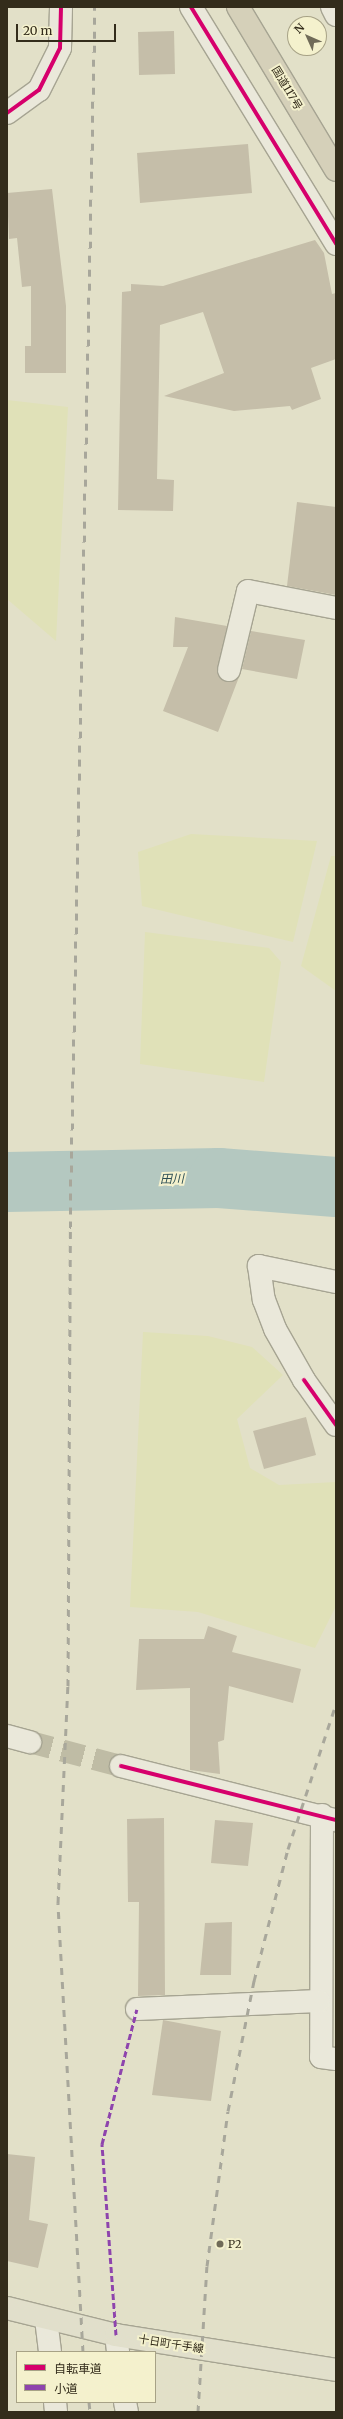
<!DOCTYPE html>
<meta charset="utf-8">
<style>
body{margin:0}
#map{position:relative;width:343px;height:2419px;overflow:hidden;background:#e2e0c8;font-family:Merriweather,"Noto Sans JP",serif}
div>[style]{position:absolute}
.farmland>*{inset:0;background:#e0e1b8}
.river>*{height:60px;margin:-30px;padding:0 30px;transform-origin:30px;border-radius:30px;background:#b4c8c0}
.building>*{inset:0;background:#c5bea9}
.minor-tunnel>*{height:22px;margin-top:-11px;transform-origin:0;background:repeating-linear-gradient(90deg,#bfbca5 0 22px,transparent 0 33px)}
.roads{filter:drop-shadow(1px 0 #a6a492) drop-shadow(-1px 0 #a6a492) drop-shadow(0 1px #a6a492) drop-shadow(0 -1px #a6a492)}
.minor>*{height:22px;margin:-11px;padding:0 11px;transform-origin:11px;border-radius:11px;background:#eae8da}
.major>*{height:22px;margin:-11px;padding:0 11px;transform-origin:11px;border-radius:11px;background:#e1dfcb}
.highway>*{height:22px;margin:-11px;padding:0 11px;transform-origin:11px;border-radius:11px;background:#d5d0b9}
.rail>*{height:3px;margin-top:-1.5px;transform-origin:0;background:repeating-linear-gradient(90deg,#a8a79b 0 7px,transparent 0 14px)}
.quiet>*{height:3px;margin-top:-1.5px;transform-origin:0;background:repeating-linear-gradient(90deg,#8e44ad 0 6px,transparent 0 9px)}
.cycleway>*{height:4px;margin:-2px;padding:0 2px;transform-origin:2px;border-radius:2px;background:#d6006c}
.dots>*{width:11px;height:11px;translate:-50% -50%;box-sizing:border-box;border:2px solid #f4f1cd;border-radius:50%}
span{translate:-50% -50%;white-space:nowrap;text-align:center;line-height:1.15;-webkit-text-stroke:4px #f4f1cd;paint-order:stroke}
.street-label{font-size:11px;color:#332c1b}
.poi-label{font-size:11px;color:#332c1b}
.left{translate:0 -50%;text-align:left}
.water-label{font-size:12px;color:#2b4d53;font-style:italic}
.frame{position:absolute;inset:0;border:8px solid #332c1b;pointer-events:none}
.legend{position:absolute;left:16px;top:2351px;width:140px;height:52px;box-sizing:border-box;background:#f4f1cd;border:1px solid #a7a286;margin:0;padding:5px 7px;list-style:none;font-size:12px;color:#332c1b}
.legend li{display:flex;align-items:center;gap:8px;height:20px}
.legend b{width:20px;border:1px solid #a7a286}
.north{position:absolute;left:287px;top:16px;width:40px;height:40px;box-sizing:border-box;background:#f4f1cd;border:1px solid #a7a286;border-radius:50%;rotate:315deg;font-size:11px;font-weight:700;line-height:16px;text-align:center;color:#332c1b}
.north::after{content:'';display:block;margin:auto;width:14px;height:18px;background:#706b58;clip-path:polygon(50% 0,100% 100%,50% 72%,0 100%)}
.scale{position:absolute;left:16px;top:24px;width:100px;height:18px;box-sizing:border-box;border:2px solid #332c1b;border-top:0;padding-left:5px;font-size:12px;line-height:14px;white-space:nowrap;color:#332c1b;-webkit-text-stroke:3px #f4f1cd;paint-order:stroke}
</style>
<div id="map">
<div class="farmland">
<div style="clip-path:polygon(7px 400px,68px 407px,56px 641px,7px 599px)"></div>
<div style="clip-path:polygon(191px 834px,317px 841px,293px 942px,142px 906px,138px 852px)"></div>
<div style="clip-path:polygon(331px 856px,336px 856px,336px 991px,301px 966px)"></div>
<div style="clip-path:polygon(145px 932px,269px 948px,281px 962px,264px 1082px,140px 1064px)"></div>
<div style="clip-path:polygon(143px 1332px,208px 1336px,252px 1347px,283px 1375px,237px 1419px,250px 1468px,279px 1485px,336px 1482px,336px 1606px,315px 1648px,198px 1612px,130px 1607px)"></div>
</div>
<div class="river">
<div style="left:7px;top:1182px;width:212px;rotate:-1.1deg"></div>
<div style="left:219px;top:1178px;width:117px;rotate:4.4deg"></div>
</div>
<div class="building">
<div style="clip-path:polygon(174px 31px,175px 74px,139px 75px,138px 32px)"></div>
<div style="clip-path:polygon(248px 144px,252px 193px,140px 203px,137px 153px)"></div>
<div style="clip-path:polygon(52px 189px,66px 306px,66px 373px,25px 373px,25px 346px,31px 346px,31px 286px,22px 287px,17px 238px,9px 239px,7px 193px)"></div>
<div style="clip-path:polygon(315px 240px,324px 253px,332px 294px,336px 293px,336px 359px,311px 368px,321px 399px,292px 410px,290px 406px,234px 411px,164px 396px,224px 373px,203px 312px,160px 325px,157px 479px,174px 480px,173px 511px,118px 510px,122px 292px,131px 291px,131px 284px,163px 286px)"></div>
<div style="clip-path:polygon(297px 502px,336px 507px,336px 595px,287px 586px)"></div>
<div style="clip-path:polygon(175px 617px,227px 626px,217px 673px,226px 682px,239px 677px,218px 732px,163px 711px,188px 647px,173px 647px)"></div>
<div style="clip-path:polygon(251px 631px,305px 640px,297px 679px,242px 669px)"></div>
<div style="clip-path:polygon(306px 1417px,316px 1455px,264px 1469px,253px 1431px)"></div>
<div style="clip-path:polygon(208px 1626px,237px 1636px,232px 1652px,301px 1669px,293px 1703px,229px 1686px,224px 1740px,218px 1742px,220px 1774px,190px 1770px,190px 1688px,136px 1690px,139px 1639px,204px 1639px)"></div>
<div style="clip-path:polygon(164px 1818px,165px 1995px,138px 1996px,139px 1902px,128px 1902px,127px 1819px)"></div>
<div style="clip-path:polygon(215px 1820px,253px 1823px,248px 1866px,211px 1863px)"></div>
<div style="clip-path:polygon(232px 1922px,231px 1975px,200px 1975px,205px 1923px)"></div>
<div style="clip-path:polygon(163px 2020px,221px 2031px,211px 2101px,152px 2095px)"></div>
<div style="clip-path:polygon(7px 2154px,35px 2157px,29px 2220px,48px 2224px,38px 2268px,7px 2261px)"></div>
</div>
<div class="minor-tunnel">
<div style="left:30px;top:1742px;width:94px;rotate:14.8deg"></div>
</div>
<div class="roads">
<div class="minor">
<div style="left:191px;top:7px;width:278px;rotate:58.5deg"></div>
<div style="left:332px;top:7px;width:9px;rotate:63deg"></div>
<div style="left:7px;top:113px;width:39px;rotate:-36deg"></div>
<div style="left:39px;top:90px;width:47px;rotate:-63.4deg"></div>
<div style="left:60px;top:48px;width:41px;rotate:-88.6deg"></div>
<div style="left:229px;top:670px;width:81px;rotate:-76.5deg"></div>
<div style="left:248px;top:591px;width:90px;rotate:10.9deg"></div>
<div style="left:336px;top:1282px;width:79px;rotate:-168.3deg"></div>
<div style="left:259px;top:1266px;width:34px;rotate:82deg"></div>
<div style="left:264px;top:1300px;width:31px;rotate:69deg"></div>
<div style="left:275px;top:1329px;width:59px;rotate:60.4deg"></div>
<div style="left:304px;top:1380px;width:55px;rotate:54.6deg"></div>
<div style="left:7px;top:1736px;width:24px;rotate:15deg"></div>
<div style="left:121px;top:1766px;width:221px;rotate:14.2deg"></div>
<div style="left:322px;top:1815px;width:242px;rotate:90.2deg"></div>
<div style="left:321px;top:2057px;width:15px;rotate:8deg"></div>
<div style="left:137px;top:2009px;width:182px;rotate:-2.5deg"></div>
<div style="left:46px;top:2319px;width:33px;rotate:83deg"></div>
<div style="left:116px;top:2335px;width:17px;rotate:83deg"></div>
<div style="left:55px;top:2402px;width:10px;rotate:84deg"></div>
<div style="left:125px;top:2402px;width:10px;rotate:79deg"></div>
</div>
<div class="major">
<div style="left:7px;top:2308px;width:112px;rotate:13.9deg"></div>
<div style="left:116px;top:2335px;width:223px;rotate:9deg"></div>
</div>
<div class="highway">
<div style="left:238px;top:7px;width:190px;rotate:59deg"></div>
</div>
</div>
<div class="rail">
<div style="left:83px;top:2352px;width:450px;rotate:-93.2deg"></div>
<div style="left:58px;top:1903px;width:217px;rotate:-87.4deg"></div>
<div style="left:68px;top:1686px;width:458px;rotate:-89.7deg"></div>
<div style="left:70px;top:1228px;width:1221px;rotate:-88.83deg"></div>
<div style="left:89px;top:2402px;width:10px;rotate:84deg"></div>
<div style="left:198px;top:2412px;width:146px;rotate:-86.5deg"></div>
<div style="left:207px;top:2266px;width:156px;rotate:-82.3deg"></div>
<div style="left:228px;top:2111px;width:133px;rotate:-78.7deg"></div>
<div style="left:254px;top:1981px;width:136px;rotate:-75.6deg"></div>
<div style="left:288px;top:1849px;width:153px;rotate:-71.7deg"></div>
</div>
<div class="quiet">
<div style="left:116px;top:2335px;width:192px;rotate:-94.2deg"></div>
<div style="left:102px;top:2144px;width:139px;rotate:-75.5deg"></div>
</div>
<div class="cycleway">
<div style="left:191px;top:7px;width:278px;rotate:58.5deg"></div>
<div style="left:7px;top:113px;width:39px;rotate:-36deg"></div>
<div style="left:39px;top:90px;width:47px;rotate:-63.4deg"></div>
<div style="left:60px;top:48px;width:41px;rotate:-88.6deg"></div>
<div style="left:304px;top:1380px;width:55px;rotate:54.6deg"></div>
<div style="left:121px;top:1766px;width:222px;rotate:14.1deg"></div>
</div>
<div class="dots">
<div style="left:220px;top:2244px;background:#706b58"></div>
</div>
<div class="street-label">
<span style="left:287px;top:88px;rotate:59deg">国道117号</span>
<span style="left:171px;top:2344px;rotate:9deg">十日町千手線</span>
</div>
<div class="poi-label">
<span class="left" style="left:228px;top:2244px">P2</span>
</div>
<div class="water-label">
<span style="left:172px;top:1179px;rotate:-1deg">田川</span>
</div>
<div class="frame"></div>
<ul class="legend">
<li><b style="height:5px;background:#d6006c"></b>自転車道</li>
<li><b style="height:5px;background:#8e44ad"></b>小道</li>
</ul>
<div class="north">N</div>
<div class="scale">20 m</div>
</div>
